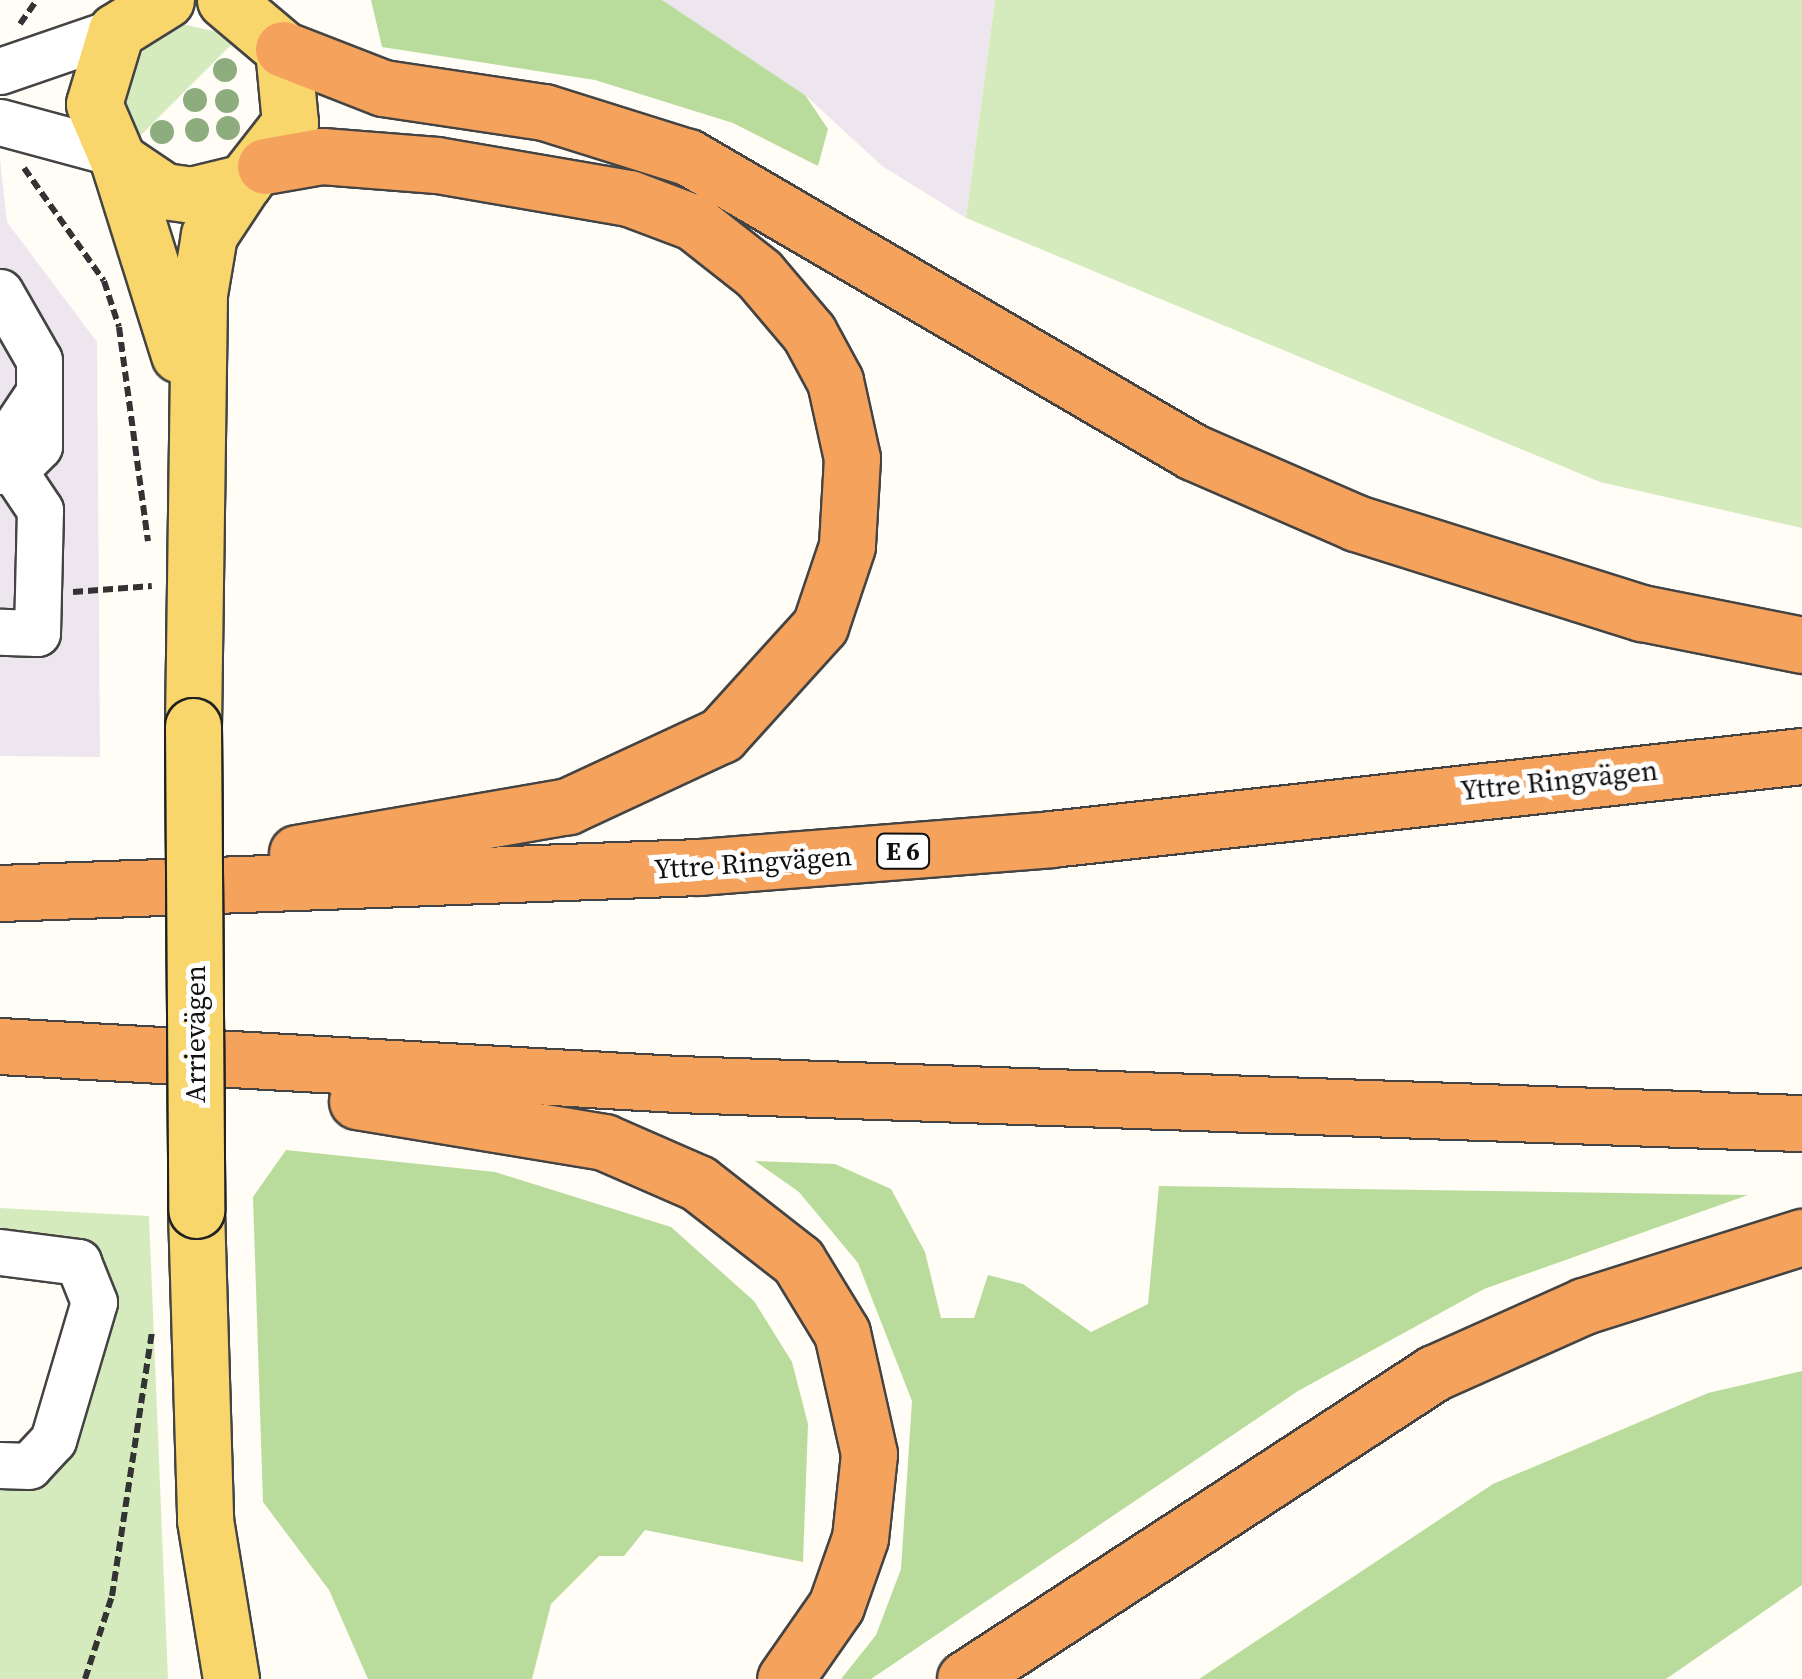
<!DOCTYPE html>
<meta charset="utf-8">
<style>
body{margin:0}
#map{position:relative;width:1802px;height:1679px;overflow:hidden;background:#fffdf5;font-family:"Source Serif 4",serif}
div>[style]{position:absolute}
.industrial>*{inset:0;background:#eee6ef}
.green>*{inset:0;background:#d5ebbd}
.forest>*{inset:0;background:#b9dc9c}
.path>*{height:6px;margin-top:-3px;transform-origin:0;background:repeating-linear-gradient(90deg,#333 0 10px,transparent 0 15px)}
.roads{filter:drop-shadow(2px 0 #444) drop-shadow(-2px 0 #444) drop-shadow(0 2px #444) drop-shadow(0 -2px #444)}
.minor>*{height:45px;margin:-22.5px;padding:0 22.5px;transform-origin:22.5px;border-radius:22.5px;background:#fff}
.major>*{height:55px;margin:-27.5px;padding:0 27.5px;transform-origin:27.5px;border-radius:27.5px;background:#f9d66b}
.highway>*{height:55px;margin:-27.5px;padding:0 27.5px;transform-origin:27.5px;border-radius:27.5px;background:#f5a25d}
.bridges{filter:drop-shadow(2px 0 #222) drop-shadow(-2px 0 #222) drop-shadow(0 2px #222) drop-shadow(0 -2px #222)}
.major-bridge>*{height:55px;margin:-27.5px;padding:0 27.5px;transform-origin:27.5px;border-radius:27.5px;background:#f9d66b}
.trees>*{width:24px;height:24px;margin:-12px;border-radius:50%;background:#8dad7f}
span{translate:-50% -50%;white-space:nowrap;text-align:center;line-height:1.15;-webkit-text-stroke:10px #fff;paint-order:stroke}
.shield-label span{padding:2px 8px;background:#fff;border:2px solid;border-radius:8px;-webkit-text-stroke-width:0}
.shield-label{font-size:25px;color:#111;font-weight:700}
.street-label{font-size:28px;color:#111}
</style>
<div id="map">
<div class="industrial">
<div style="clip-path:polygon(662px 0,995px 0,966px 218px,882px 166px,805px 95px)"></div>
<div style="clip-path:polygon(0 159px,7px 222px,97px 342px,100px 757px,0 756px)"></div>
</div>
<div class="green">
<div style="clip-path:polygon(995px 0,1802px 0,1802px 528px,1600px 482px,966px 218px)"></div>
<div style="clip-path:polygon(182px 24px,239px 37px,136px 140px,124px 117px,127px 69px,159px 33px)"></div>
<div style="clip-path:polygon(0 1208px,149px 1216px,168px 1679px,0 1679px,0 1478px,46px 1473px,109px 1286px,0 1244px)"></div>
</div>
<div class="forest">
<div style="clip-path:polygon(371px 0,662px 0,805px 95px,828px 129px,818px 166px,733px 123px,595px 80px,382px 47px)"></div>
<div style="clip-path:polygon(286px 1150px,495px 1172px,671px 1227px,754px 1301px,792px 1362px,808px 1424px,803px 1562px,645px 1530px,624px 1556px,599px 1556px,551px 1604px,532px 1679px,368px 1679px,329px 1590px,263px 1502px,253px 1197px)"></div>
<div style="clip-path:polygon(755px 1161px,835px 1164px,891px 1189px,925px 1252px,941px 1318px,974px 1318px,988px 1275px,1023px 1284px,1091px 1332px,1148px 1304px,1159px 1186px,1748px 1195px,1484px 1289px,1298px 1391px,871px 1679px,841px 1679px,876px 1635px,901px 1569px,912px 1401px,858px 1263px,799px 1192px)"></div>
<div style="clip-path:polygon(1802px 1371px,1802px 1585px,1666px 1679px,1199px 1679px,1493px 1484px,1708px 1393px)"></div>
</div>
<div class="path">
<div style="left:20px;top:24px;width:29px;rotate:-55deg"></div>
<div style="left:24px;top:168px;width:138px;rotate:54.7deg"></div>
<div style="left:104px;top:281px;width:48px;rotate:71.9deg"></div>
<div style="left:119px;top:327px;width:216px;rotate:82.3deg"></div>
<div style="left:73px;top:592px;width:79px;rotate:-4.3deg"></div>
<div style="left:85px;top:1679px;width:87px;rotate:-72deg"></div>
<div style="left:112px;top:1596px;width:266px;rotate:-81.4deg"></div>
</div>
<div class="roads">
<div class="minor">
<div style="left:0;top:71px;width:123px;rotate:-19deg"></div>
<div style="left:0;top:122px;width:115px;rotate:15.1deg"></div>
<div style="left:0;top:292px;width:78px;rotate:60.2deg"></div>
<div style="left:39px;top:360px;width:86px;rotate:90deg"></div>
<div style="left:39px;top:446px;width:35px;rotate:135deg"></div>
<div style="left:0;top:435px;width:14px;rotate:-17deg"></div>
<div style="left:13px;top:431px;width:47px;rotate:-56.3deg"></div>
<div style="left:0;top:471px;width:14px"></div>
<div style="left:14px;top:471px;width:47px;rotate:56.3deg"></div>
<div style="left:40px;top:510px;width:123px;rotate:91.4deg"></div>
<div style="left:37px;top:633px;width:37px;rotate:-178deg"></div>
<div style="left:0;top:1252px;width:79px;rotate:7.3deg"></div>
<div style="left:78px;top:1262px;width:43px;rotate:68.2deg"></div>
<div style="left:94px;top:1302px;width:144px;rotate:106.5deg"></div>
<div style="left:53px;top:1440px;width:35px;rotate:133deg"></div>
<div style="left:29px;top:1466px;width:29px;rotate:-178deg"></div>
</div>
<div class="major">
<div style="left:166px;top:0;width:59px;rotate:148.2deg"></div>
<div style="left:116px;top:31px;width:76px;rotate:106.8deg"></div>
<div style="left:94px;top:104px;width:61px;rotate:66.8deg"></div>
<div style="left:118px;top:160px;width:55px;rotate:34deg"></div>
<div style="left:164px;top:191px;width:27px;rotate:8deg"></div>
<div style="left:191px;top:195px;width:55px;rotate:-13.8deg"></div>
<div style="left:244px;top:182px;width:75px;rotate:-52.1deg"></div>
<div style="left:290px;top:123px;width:74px;rotate:-95.4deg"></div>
<div style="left:283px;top:49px;width:76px;rotate:-139.8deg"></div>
<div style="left:118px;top:160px;width:204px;rotate:72.6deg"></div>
<div style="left:193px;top:726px;width:432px;rotate:-89.2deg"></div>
<div style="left:199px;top:294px;width:60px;rotate:-80.4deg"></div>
<div style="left:209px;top:235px;width:64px;rotate:-56.6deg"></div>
<div style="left:196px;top:1210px;width:310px;rotate:88.3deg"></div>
<div style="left:205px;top:1520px;width:161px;rotate:80.7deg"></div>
</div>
<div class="highway">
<div style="left:283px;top:49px;width:107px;rotate:21.3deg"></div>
<div style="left:383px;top:88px;width:163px;rotate:8.5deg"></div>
<div style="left:544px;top:112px;width:151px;rotate:17.4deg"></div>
<div style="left:688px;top:157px;width:585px;rotate:30.29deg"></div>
<div style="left:1193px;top:452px;width:178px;rotate:23.5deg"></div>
<div style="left:1356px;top:523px;width:300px;rotate:17.5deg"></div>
<div style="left:1642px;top:613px;width:163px;rotate:11.3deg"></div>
<div style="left:265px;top:166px;width:58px;rotate:-10deg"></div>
<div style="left:322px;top:156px;width:115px;rotate:4.5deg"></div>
<div style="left:437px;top:165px;width:195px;rotate:9.8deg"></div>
<div style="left:629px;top:198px;width:68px;rotate:20.6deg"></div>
<div style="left:693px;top:222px;width:84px;rotate:38.2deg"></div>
<div style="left:759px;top:274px;width:77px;rotate:49.7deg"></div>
<div style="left:809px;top:333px;width:55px;rotate:61.6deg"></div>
<div style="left:835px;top:381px;width:79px;rotate:77.6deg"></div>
<div style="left:852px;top:458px;width:88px;rotate:93.3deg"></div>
<div style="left:847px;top:546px;width:84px;rotate:108.6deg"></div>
<div style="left:820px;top:626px;width:147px;rotate:132.2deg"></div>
<div style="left:721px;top:735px;width:169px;rotate:155.1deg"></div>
<div style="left:568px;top:806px;width:275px;rotate:170.2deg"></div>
<div style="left:0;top:893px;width:699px;rotate:-2.13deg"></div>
<div style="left:699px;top:867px;width:353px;rotate:-4.5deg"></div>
<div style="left:1051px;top:839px;width:756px;rotate:-6.31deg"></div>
<div style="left:0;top:1046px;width:678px;rotate:3.21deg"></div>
<div style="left:677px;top:1084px;width:1126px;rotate:1.99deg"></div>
<div style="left:357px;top:1101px;width:250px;rotate:9.4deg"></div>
<div style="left:604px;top:1142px;width:103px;rotate:23.6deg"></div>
<div style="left:698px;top:1183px;width:127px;rotate:38deg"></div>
<div style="left:798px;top:1261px;width:84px;rotate:58.6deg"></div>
<div style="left:842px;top:1333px;width:124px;rotate:77.4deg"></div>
<div style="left:869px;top:1454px;width:84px;rotate:96.1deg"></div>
<div style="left:860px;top:1538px;width:72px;rotate:109.4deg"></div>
<div style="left:836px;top:1606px;width:89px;rotate:124.9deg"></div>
<div style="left:965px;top:1679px;width:560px;rotate:-33.12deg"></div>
<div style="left:1434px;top:1373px;width:164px;rotate:-24.1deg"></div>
<div style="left:1584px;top:1306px;width:229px;rotate:-17.6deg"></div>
</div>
</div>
<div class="bridges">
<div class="major-bridge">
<div style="left:193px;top:726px;width:484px;rotate:89.6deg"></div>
</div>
</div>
<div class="trees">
<div style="left:225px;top:70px"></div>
<div style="left:195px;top:100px"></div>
<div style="left:227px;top:101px"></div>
<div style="left:228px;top:128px"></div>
<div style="left:197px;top:130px"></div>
<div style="left:162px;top:132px"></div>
</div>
<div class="shield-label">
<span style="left:903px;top:851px">E 6</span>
</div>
<div class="street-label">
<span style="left:1559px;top:780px;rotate:-6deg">Yttre Ringvägen</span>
<span style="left:753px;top:862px;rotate:-4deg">Yttre Ringvägen</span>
<span style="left:195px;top:1034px;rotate:-90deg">Arrievägen</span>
</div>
</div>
